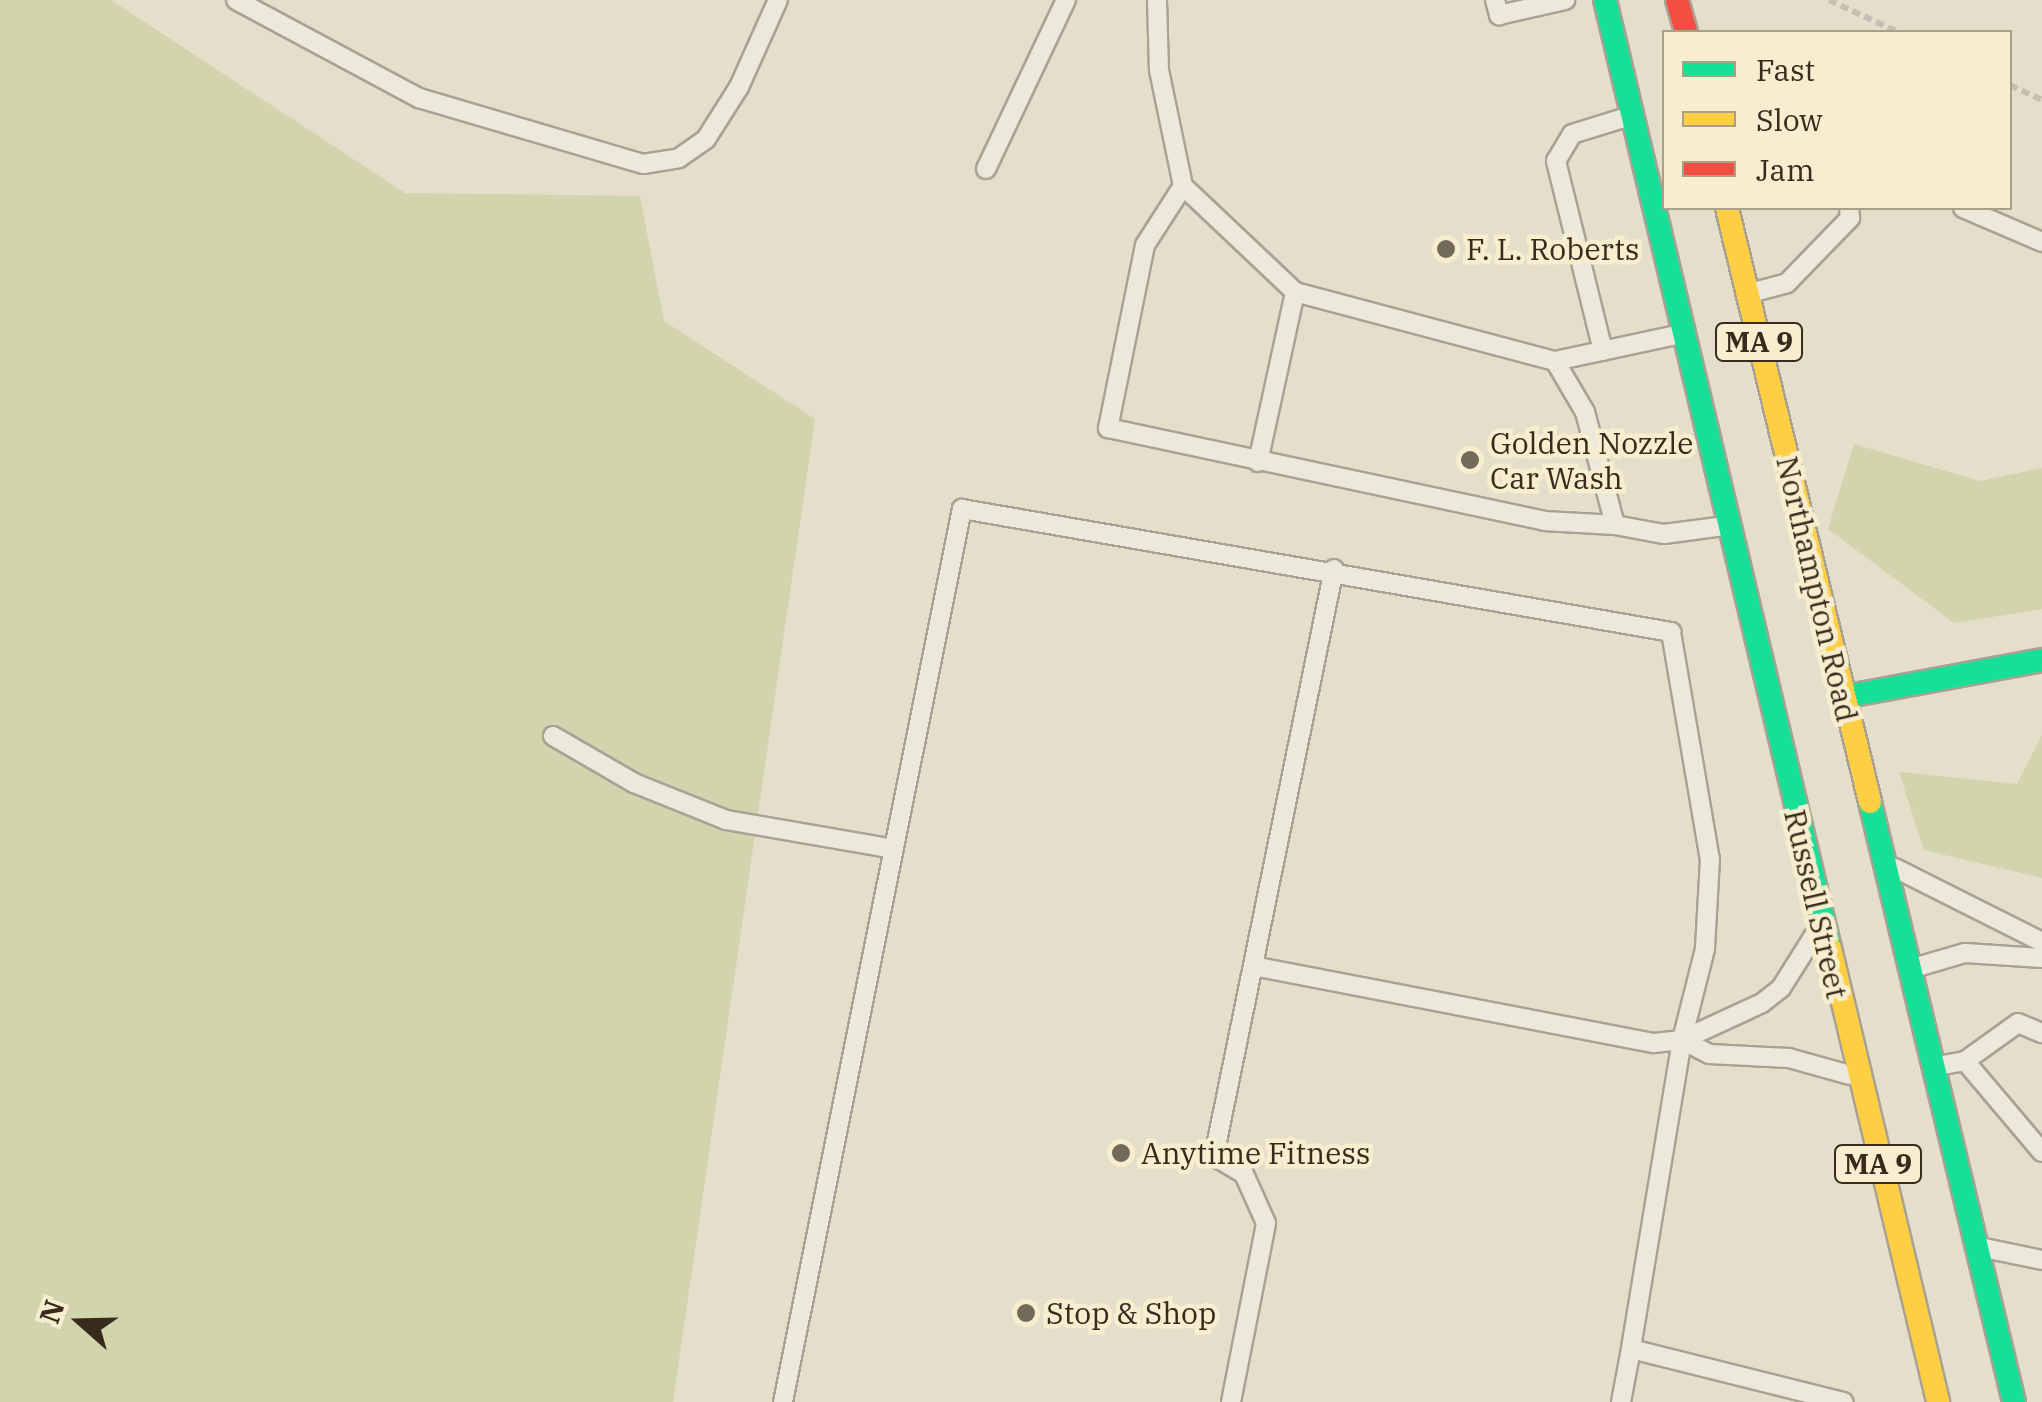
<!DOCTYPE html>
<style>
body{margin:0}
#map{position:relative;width:2042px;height:1402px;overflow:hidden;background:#e4deca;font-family:"IBM Plex Serif",serif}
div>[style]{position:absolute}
.green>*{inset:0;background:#d1d4ac}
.path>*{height:6px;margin-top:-3px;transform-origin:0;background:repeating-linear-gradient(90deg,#c4bfb3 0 8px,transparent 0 13px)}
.roads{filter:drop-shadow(2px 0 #a9a294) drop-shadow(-2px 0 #a9a294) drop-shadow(0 2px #a9a294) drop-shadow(0 -2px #a9a294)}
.lane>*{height:18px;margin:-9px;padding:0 9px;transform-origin:9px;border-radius:9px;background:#ece8dc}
.fast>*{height:22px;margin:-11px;padding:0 11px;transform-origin:11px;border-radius:11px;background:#16e098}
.slow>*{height:22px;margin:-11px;padding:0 11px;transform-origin:11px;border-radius:11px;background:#ffcf43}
.jam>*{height:22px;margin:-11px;padding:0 11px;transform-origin:11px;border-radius:11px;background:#f24e42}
.dots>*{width:28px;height:28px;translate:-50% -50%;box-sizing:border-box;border:5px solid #f6eecf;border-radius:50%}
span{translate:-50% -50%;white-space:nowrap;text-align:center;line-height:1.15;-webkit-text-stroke:9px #f6eecf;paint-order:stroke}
.shield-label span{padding:2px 8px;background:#f6eecf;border:2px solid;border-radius:8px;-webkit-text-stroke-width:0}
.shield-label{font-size:28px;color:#362b1c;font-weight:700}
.poi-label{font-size:30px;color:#362b1c}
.left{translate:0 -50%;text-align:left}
.street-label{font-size:30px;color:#362b1c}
.legend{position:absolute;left:1662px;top:30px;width:350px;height:180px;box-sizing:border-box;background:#f6eecf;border:2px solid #a9a087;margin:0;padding:12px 18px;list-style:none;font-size:30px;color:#362b1c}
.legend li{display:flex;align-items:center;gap:20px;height:50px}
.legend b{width:50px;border:2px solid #a9a087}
.north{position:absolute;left:30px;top:1272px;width:100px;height:100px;-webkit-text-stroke:8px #f6eecf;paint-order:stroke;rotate:290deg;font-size:28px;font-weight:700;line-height:40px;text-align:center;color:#362b1c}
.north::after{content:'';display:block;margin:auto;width:35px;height:45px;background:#362b1c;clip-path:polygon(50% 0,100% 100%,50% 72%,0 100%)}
</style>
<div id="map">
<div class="green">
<div style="clip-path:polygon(0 0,111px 0,405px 193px,640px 196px,664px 321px,815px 419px,673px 1402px,0 1402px)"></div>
<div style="clip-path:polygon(1854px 444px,1980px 481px,2042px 468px,2042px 609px,1954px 623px,1828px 529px)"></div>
<div style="clip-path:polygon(2042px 735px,2042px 878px,1924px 850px,1899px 772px,2017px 784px)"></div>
</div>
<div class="path">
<div style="left:1829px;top:0;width:76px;rotate:24.9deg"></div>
<div style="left:2010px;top:85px;width:35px;rotate:25deg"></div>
</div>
<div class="roads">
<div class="lane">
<div style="left:236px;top:0;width:208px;rotate:28.2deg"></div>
<div style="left:419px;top:98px;width:234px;rotate:16.4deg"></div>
<div style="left:643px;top:164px;width:36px;rotate:-9deg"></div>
<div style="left:679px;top:158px;width:33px;rotate:-35deg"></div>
<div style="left:706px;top:139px;width:62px;rotate:-57.6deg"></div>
<div style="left:739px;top:87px;width:95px;rotate:-65.9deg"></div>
<div style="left:1157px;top:0;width:70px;rotate:88.4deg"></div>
<div style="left:1159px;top:70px;width:118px;rotate:78.3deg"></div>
<div style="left:1183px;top:186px;width:154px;rotate:43.4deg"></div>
<div style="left:1295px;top:292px;width:269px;rotate:14.9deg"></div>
<div style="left:1555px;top:361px;width:129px;rotate:-12.1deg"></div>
<div style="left:1495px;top:0;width:16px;rotate:75deg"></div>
<div style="left:1499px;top:15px;width:68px;rotate:-12.8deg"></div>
<div style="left:986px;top:169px;width:187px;rotate:-64.7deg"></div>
<div style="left:1183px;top:186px;width:70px;rotate:122.8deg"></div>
<div style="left:1145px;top:245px;width:187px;rotate:101.4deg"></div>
<div style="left:1108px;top:428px;width:446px;rotate:12deg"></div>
<div style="left:1544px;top:521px;width:71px;rotate:3.2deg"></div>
<div style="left:1963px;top:208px;width:86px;rotate:23.3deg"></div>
<div style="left:1754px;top:292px;width:34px;rotate:-15deg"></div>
<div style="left:1787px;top:283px;width:91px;rotate:-45.9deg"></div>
<div style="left:1850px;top:218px;width:10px;rotate:-96deg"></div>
<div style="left:1603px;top:351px;width:196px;rotate:-103.9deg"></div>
<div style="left:1556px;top:161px;width:31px;rotate:-59deg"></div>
<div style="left:1572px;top:134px;width:58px;rotate:-17.2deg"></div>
<div style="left:1555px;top:361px;width:59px;rotate:59.5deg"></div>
<div style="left:1585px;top:412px;width:117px;rotate:75.1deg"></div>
<div style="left:1615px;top:525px;width:50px;rotate:10.4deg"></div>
<div style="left:1664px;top:534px;width:62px;rotate:-7.5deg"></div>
<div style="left:1258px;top:462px;width:174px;rotate:-77.7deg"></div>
<div style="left:553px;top:736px;width:94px;rotate:30.1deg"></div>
<div style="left:634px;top:783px;width:99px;rotate:21.9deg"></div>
<div style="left:726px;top:820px;width:170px;rotate:9.8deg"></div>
<div style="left:1895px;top:868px;width:165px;rotate:26.7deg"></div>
<div style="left:1253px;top:966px;width:408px;rotate:10.9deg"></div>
<div style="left:1654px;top:1043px;width:28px;rotate:-6deg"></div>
<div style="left:1682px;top:1040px;width:88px;rotate:-24.8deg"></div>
<div style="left:1762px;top:1003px;width:24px;rotate:-38deg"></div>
<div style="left:1781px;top:988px;width:64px;rotate:-57.8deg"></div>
<div style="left:1917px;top:967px;width:50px;rotate:-16.3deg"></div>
<div style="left:1965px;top:953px;width:77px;rotate:3.7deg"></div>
<div style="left:1682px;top:1040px;width:30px;rotate:27deg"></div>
<div style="left:1709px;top:1054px;width:80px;rotate:2.9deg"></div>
<div style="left:1789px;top:1058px;width:63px;rotate:15.6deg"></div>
<div style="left:1965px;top:1061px;width:119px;rotate:49.8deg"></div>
<div style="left:1937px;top:1066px;width:28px;rotate:-10deg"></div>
<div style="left:1965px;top:1061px;width:65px;rotate:-35.6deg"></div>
<div style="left:2018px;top:1023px;width:26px;rotate:23deg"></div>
<div style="left:1984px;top:1248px;width:59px;rotate:11.7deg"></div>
<div style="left:783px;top:1402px;width:911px;rotate:-78.67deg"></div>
<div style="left:962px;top:509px;width:720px;rotate:9.84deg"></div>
<div style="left:1671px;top:632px;width:230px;rotate:80.3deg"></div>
<div style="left:1710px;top:859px;width:90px;rotate:93.2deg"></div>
<div style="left:1705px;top:949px;width:94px;rotate:104.2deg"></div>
<div style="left:1682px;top:1040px;width:313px;rotate:99.4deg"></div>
<div style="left:1231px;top:1402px;width:182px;rotate:-78.9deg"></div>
<div style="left:1266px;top:1223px;width:54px;rotate:-114.2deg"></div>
<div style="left:1244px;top:1174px;width:35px;rotate:-149deg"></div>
<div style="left:1214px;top:1156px;width:599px;rotate:-78.45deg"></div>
<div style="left:1621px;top:1402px;width:54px;rotate:-79.3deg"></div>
<div style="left:1631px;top:1349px;width:219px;rotate:14deg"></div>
</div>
<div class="fast">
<div style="left:1605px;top:0;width:974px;rotate:76.65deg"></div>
<div style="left:1843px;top:697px;width:202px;rotate:-10.5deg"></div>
<div style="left:1870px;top:802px;width:617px;rotate:76.5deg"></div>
</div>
<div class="slow">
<div style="left:1727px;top:208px;width:611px;rotate:76.46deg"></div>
<div style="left:1830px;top:948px;width:467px;rotate:76.6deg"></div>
</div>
<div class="jam">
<div style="left:1677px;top:0;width:33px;rotate:74deg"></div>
</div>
</div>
<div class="dots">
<div style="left:1446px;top:249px;background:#736a59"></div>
<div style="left:1470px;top:460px;background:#736a59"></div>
<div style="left:1121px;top:1153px;background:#736a59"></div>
<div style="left:1026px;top:1313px;background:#736a59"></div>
</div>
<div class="shield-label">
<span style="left:1759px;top:342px">MA 9</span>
<span style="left:1878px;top:1164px">MA 9</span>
</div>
<div class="poi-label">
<span class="left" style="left:1466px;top:249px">F. L. Roberts</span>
<span class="left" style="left:1490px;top:460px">Golden Nozzle<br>Car Wash</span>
<span class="left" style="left:1141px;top:1153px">Anytime Fitness</span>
<span class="left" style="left:1046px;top:1313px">Stop &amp; Shop</span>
</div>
<div class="street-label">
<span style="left:1817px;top:589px;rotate:77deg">Northampton Road</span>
<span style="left:1816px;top:904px;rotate:77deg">Russell Street</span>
</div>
<ul class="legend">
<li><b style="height:12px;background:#16e098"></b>Fast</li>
<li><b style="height:12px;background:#ffcf43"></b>Slow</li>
<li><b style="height:12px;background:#f24e42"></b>Jam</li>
</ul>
<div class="north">N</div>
</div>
